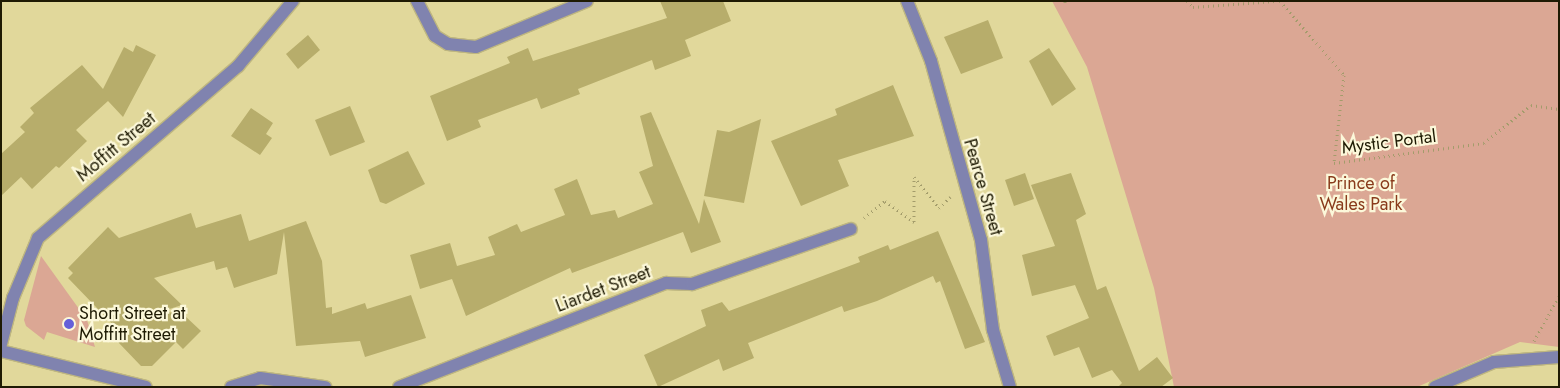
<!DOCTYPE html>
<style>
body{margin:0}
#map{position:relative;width:1560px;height:388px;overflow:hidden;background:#e1d89b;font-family:Jost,sans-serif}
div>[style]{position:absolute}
.green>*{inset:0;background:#dba794}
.building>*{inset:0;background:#b7ad6b}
.path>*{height:3px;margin-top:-1.5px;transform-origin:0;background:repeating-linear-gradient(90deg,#a39c6b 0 1px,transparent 0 5px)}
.roads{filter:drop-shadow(1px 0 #beb680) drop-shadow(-1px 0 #beb680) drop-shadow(0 1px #beb680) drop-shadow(0 -1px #beb680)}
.minor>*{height:12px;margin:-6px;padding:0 6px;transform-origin:6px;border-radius:6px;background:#8083af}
.dots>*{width:14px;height:14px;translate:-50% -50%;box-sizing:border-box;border:2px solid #fcf8da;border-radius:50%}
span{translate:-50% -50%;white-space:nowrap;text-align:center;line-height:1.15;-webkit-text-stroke:4.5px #fcf8da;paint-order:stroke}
.street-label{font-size:18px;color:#1e1a03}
.park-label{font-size:18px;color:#893b1b}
.poi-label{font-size:18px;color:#1e1a03}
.left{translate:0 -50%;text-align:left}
.frame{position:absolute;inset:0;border:2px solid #1e1a03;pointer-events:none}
</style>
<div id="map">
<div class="green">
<div style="clip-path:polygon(1052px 1px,1559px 1px,1559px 347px,1520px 342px,1417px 387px,1174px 387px,1154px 288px,1087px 67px)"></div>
<div style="clip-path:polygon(41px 256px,87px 320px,95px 347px,47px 332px,44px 340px,26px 326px,24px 320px)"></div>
</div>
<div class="building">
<div style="clip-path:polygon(660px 1px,723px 1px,731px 21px,685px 40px,691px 56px,655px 70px,652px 60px,578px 89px,580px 94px,541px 109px,537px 98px,478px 120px,481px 127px,447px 141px,430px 96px,510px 63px,507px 57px,528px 48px,533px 61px,667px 18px)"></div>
<div style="clip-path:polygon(988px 20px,1003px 58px,961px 74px,944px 37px)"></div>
<div style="clip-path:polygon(308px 35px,320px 50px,298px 69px,286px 54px)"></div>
<div style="clip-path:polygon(136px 45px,156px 55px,123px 117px,108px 101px,76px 130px,87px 141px,59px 168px,56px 166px,32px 189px,21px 177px,1px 196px,1px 154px,25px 132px,20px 127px,34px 113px,30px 108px,82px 65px,103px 89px,124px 47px,133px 52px)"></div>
<div style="clip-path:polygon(1049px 48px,1076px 89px,1052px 106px,1029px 61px)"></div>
<div style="clip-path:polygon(893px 85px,914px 136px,838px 160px,849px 186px,801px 206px,771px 141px,837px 115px,835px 109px)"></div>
<div style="clip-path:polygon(350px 106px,365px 142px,330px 156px,315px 120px)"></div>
<div style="clip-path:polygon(251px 108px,273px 123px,266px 134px,272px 138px,260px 155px,231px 136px)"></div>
<div style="clip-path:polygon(651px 112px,699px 224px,704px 199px,721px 242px,691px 253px,683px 232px,572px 273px,570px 268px,466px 316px,452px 279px,420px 289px,410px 255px,450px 243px,457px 266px,495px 255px,488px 237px,517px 224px,521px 232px,565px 215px,554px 189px,577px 179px,591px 215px,615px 210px,618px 218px,653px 204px,639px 172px,653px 166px,640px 116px)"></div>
<div style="clip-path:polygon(761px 119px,744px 203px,704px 196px,717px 130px,729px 132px)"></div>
<div style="clip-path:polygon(408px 151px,425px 184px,386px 204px,380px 202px,368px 170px)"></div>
<div style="clip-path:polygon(1025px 173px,1034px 199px,1014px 206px,1005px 180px)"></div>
<div style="clip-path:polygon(1071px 173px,1086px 214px,1076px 220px,1097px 290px,1106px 286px,1139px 371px,1157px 357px,1173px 378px,1161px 387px,1118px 387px,1122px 383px,1112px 370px,1092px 378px,1079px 347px,1054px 356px,1046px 336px,1089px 318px,1075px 285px,1032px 296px,1022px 255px,1055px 246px,1031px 185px)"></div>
<div style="clip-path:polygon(191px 213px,196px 228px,241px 214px,249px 241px,306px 221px,322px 261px,326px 308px,332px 307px,332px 314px,365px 303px,367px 309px,411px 295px,426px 338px,365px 357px,360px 341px,296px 346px,284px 232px,277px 274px,234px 288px,227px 267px,216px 270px,214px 261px,154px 278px,182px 305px,163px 311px,184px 315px,201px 331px,183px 349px,176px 342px,152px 366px,141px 366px,118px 342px,124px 336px,68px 278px,73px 273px,68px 268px,108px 227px,119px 238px)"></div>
<div style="clip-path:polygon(938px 231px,985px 342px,965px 349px,940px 281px,936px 283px,933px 276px,877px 301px,844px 312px,842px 306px,748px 343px,754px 358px,723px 371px,719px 359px,658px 387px,644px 355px,706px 326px,701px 310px,722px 302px,729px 311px,860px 262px,858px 257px,888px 245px,890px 250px)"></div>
</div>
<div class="path">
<div style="left:1065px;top:1px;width:2px;rotate:90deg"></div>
<div style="left:1187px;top:1px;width:8px;rotate:45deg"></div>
<div style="left:1193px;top:7px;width:82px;rotate:-4.2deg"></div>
<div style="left:1280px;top:1px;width:98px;rotate:49.1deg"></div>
<div style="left:1344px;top:75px;width:89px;rotate:96.5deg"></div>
<div style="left:1334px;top:163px;width:151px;rotate:-7.6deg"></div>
<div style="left:1484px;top:143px;width:60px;rotate:-39deg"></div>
<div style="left:1531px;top:105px;width:28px;rotate:8deg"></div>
<div style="left:864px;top:218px;width:27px;rotate:-39deg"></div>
<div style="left:885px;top:201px;width:36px;rotate:36deg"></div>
<div style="left:914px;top:222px;width:45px;rotate:-90deg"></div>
<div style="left:914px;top:177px;width:40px;rotate:51deg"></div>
<div style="left:939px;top:208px;width:16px;rotate:-45deg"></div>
<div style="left:1534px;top:341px;width:51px;rotate:-60.9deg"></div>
</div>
<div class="roads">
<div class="minor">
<div style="left:417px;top:1px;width:39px;rotate:63deg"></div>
<div style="left:435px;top:36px;width:15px;rotate:32deg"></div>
<div style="left:448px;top:44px;width:28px;rotate:6deg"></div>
<div style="left:476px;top:47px;width:120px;rotate:-22.5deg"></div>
<div style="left:907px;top:1px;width:65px;rotate:68.2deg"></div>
<div style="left:931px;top:61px;width:186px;rotate:74.4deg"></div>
<div style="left:981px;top:240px;width:91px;rotate:82.4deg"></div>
<div style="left:993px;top:330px;width:59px;rotate:73.4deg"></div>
<div style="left:1px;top:344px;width:48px;rotate:-75.4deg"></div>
<div style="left:13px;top:298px;width:65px;rotate:-67.4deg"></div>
<div style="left:38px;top:238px;width:264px;rotate:-40.7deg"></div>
<div style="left:238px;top:66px;width:85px;rotate:-49.8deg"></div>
<div style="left:1px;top:351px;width:149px;rotate:13.9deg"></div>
<div style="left:231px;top:387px;width:30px;rotate:-17deg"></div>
<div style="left:260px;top:378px;width:66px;rotate:7.9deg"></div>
<div style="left:399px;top:387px;width:287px;rotate:-21.3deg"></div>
<div style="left:666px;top:283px;width:26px;rotate:2deg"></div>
<div style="left:692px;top:284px;width:168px;rotate:-19.1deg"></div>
<div style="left:1435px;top:387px;width:64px;rotate:-23deg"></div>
<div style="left:1494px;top:362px;width:65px;rotate:-4.4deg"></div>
</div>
</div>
<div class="dots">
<div style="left:69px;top:324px;background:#6560d9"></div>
</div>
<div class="street-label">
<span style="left:1389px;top:142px;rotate:-7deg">Mystic Portal</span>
<span style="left:116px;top:147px;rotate:-40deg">Moffitt Street</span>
<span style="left:983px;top:187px;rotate:74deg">Pearce Street</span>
<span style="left:603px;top:289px;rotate:-21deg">Liardet Street</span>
</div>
<div class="park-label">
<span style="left:1361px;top:194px">Prince of<br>Wales Park</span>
</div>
<div class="poi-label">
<span class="left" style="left:79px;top:324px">Short Street at<br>Moffitt Street</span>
</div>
<div class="frame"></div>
</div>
